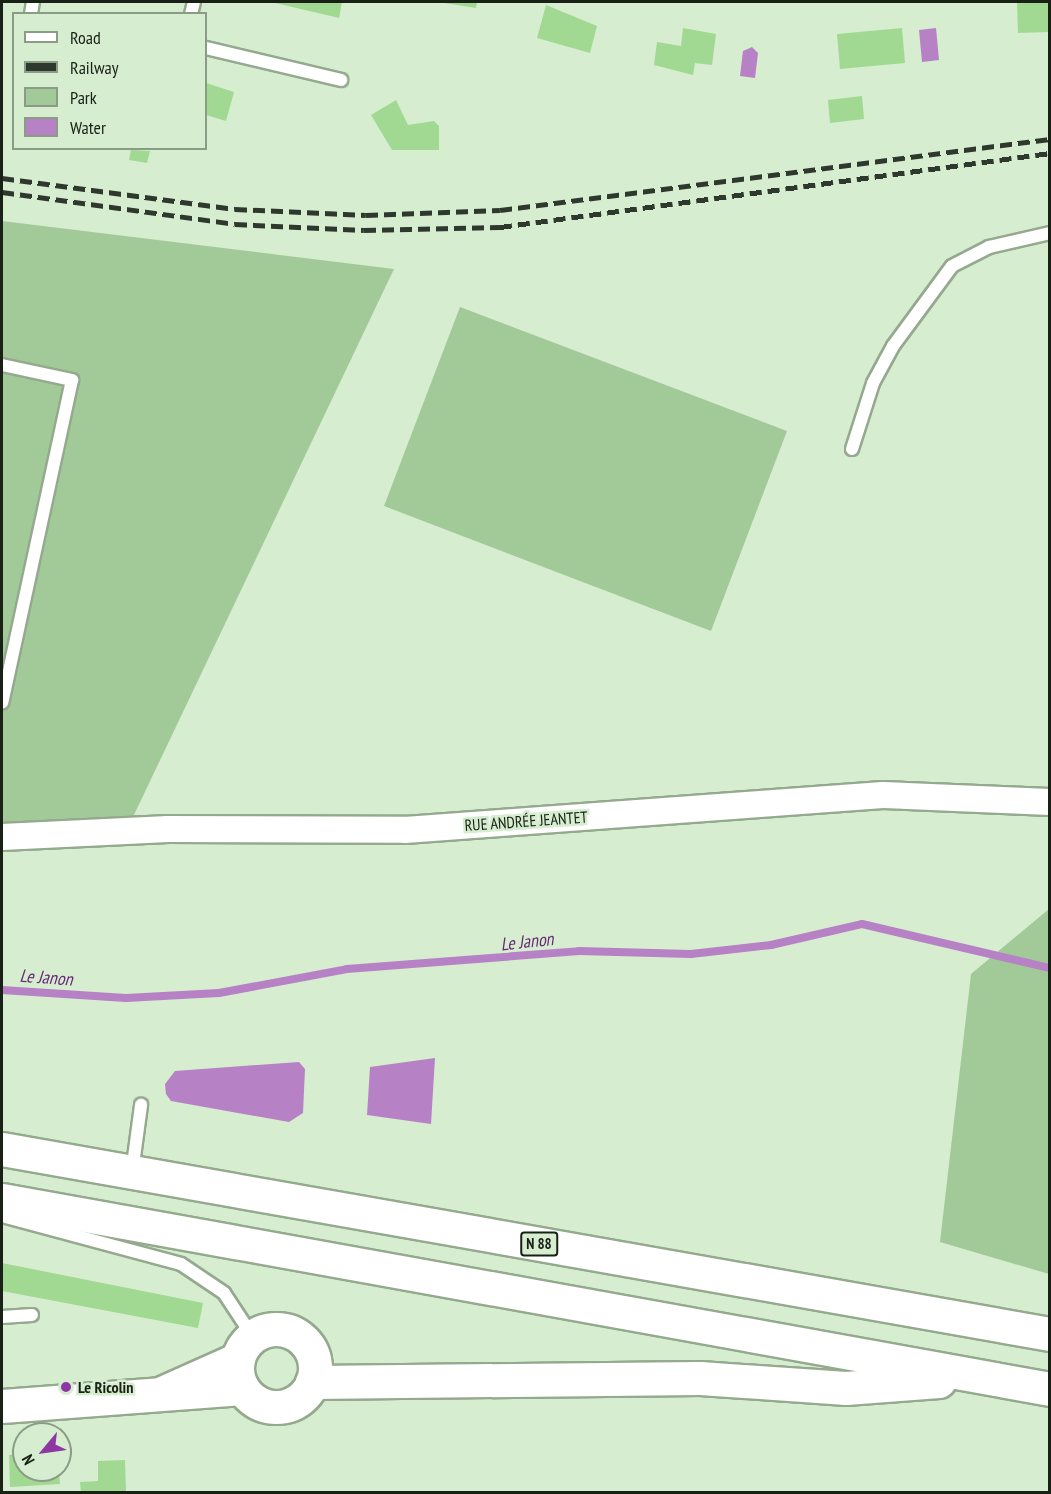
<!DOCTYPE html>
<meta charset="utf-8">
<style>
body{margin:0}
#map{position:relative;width:1051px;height:1494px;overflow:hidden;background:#d6edd0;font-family:"PT Sans Narrow",sans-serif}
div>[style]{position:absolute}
.green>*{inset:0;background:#a2ca98}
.water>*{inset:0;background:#b682c5}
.stream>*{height:8px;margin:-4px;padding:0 4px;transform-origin:4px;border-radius:4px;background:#b682c5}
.building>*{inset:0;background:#a1d992}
.roads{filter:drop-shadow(2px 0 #94a98e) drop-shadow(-2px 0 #94a98e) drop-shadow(0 2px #94a98e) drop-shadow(0 -2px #94a98e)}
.lane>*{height:12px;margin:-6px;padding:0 6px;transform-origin:6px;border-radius:6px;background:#fff}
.street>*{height:26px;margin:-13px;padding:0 13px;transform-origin:13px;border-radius:13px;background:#fff}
.secondary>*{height:33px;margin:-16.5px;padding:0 16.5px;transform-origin:16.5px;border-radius:16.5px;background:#fff}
.secondary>.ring{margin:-16.5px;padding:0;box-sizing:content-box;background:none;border:33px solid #fff;border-radius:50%}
.highway>*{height:33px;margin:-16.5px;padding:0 16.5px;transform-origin:16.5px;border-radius:16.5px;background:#fff}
.rail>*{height:4.5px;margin-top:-2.25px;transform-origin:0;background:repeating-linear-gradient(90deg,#2f382c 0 12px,transparent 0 18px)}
.dots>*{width:16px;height:16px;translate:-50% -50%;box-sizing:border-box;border:3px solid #d6edd0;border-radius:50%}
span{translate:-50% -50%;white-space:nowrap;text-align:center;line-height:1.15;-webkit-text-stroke:5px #d6edd0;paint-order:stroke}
.shield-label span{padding:2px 4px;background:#d6edd0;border:2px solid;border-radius:4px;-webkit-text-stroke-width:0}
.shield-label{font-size:15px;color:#192117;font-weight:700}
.street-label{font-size:16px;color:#192117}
.poi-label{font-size:16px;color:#192117;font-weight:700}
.left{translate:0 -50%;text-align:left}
.water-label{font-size:18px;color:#672879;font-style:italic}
.frame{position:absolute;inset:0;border:3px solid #192117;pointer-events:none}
.legend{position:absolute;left:12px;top:12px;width:195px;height:138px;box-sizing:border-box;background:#d6edd0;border:2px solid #8a9b86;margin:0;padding:8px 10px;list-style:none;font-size:18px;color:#192117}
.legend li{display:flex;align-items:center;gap:12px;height:30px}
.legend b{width:30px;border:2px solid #8a9b86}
.north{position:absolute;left:12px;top:1422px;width:60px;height:60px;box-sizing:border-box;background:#d6edd0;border:2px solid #8a9b86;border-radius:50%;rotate:241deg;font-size:16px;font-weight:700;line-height:24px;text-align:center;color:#192117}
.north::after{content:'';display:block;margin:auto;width:21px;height:27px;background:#8c37a4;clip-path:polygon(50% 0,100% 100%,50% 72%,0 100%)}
</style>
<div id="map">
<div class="green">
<div style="clip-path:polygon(2px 221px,394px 269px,132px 819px,2px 827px)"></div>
<div style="clip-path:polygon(460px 307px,787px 431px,711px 631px,384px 506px)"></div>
<div style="clip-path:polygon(1049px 909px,1049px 1274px,940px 1242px,971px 974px)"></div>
</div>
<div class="water">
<div style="clip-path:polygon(936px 28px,939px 60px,922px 62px,919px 30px)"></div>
<div style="clip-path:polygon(752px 47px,758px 53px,755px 78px,740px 76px,743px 51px)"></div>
<div style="clip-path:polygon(435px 1058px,431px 1124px,367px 1115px,370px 1067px)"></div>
<div style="clip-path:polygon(299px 1062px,305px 1069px,303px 1113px,289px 1122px,171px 1101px,166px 1094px,165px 1084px,175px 1071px)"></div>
</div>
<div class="stream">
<div style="left:2px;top:990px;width:124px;rotate:3.7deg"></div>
<div style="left:126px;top:998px;width:93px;rotate:-3.1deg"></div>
<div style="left:219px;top:993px;width:130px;rotate:-10.6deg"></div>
<div style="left:347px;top:969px;width:233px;rotate:-4.4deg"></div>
<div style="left:579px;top:951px;width:112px;rotate:1.5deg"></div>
<div style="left:691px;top:954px;width:81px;rotate:-6.4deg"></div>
<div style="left:771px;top:945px;width:93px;rotate:-13deg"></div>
<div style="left:862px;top:924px;width:193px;rotate:13.2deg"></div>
</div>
<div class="building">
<div style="clip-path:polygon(271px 2px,342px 2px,339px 18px)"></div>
<div style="clip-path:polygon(438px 2px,477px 2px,476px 8px)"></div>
<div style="clip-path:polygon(1017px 2px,1050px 2px,1050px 32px,1018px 33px)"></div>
<div style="clip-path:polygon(546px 5px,597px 26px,590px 53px,537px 38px)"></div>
<div style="clip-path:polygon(683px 28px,716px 34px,712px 65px,695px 63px,693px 75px,654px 65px,657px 42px,681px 46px)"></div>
<div style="clip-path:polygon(902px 28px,905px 63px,840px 69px,837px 34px)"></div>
<div style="clip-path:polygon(206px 83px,234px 92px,226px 121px,206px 115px)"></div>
<div style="clip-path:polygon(862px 96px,864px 119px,830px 123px,828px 100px)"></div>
<div style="clip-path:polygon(396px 100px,408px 125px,434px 121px,439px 126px,439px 150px,392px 150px,371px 115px)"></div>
<div style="clip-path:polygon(131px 150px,150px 151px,147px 163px,129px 160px)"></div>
<div style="clip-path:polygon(2px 1263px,203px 1303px,198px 1328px,2px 1291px)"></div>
<div style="clip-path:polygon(70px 1441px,69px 1461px,60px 1461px,60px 1442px)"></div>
<div style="clip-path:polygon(24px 1453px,24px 1470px,59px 1470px,60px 1484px,10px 1487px,9px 1455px)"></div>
<div style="clip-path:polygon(125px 1460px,126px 1492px,81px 1492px,80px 1482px,98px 1481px,98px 1461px)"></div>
</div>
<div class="roads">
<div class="lane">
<div style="left:31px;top:14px;width:12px;rotate:-81deg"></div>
<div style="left:191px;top:14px;width:12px;rotate:-76deg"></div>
<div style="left:206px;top:48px;width:139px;rotate:13.3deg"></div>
<div style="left:2px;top:365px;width:72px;rotate:12.1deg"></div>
<div style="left:72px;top:380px;width:330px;rotate:102.2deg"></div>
<div style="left:852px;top:449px;width:69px;rotate:-72.3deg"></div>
<div style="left:873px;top:383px;width:42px;rotate:-61.6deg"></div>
<div style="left:893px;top:346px;width:99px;rotate:-53.6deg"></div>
<div style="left:952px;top:266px;width:42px;rotate:-27.2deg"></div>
<div style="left:989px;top:247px;width:63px;rotate:-12.9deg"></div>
<div style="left:132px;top:1172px;width:68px;rotate:-82.3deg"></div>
<div style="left:2px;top:1216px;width:185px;rotate:15deg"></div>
<div style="left:181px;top:1264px;width:52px;rotate:34deg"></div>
<div style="left:224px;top:1293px;width:53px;rotate:56.6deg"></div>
<div style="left:2px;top:1317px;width:30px;rotate:-4deg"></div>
</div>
<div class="street">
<div style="left:2px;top:837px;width:166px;rotate:-2.8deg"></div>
<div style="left:168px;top:829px;width:237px;rotate:0.2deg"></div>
<div style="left:405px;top:830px;width:479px;rotate:-4.2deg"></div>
<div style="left:883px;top:795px;width:167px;rotate:2.4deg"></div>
</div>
<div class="secondary">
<div class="ring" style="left:237px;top:1329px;width:45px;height:45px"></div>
<div style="left:164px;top:1392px;width:81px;rotate:-24deg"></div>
<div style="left:2px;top:1406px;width:241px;rotate:-4.3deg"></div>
</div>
<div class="highway">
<div style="left:2px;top:1149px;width:1064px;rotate:10.01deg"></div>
<div style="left:2px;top:1200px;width:1065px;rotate:10.22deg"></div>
<div style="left:312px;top:1382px;width:388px;rotate:-0.6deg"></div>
<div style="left:700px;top:1378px;width:146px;rotate:3.9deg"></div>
<div style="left:846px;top:1388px;width:93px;rotate:-4.3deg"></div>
</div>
</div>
<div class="rail">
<div style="left:2px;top:178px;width:235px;rotate:7.6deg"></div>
<div style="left:235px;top:209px;width:131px;rotate:2.6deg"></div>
<div style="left:366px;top:215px;width:134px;rotate:-2.1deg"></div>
<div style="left:500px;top:210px;width:555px;rotate:-7.36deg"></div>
<div style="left:2px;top:192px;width:235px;rotate:7.8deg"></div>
<div style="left:235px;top:224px;width:129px;rotate:2.7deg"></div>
<div style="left:364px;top:230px;width:136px;rotate:-1.3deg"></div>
<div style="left:500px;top:227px;width:555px;rotate:-7.66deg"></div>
</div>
<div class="dots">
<div style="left:66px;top:1387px;background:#8c37a4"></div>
</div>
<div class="shield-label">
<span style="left:539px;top:1244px">N 88</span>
</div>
<div class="street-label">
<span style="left:526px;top:821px;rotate:-4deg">RUE ANDRÉE JEANTET</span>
</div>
<div class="poi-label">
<span class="left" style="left:78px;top:1387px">Le Ricolin</span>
</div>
<div class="water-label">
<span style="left:527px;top:942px;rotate:-6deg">Le Janon</span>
<span style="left:46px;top:978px;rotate:4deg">Le Janon</span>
</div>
<div class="frame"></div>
<ul class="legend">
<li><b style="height:8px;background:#fff"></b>Road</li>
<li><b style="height:8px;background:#2f382c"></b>Railway</li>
<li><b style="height:16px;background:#a2ca98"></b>Park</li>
<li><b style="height:16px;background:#b682c5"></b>Water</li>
</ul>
<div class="north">N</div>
</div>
